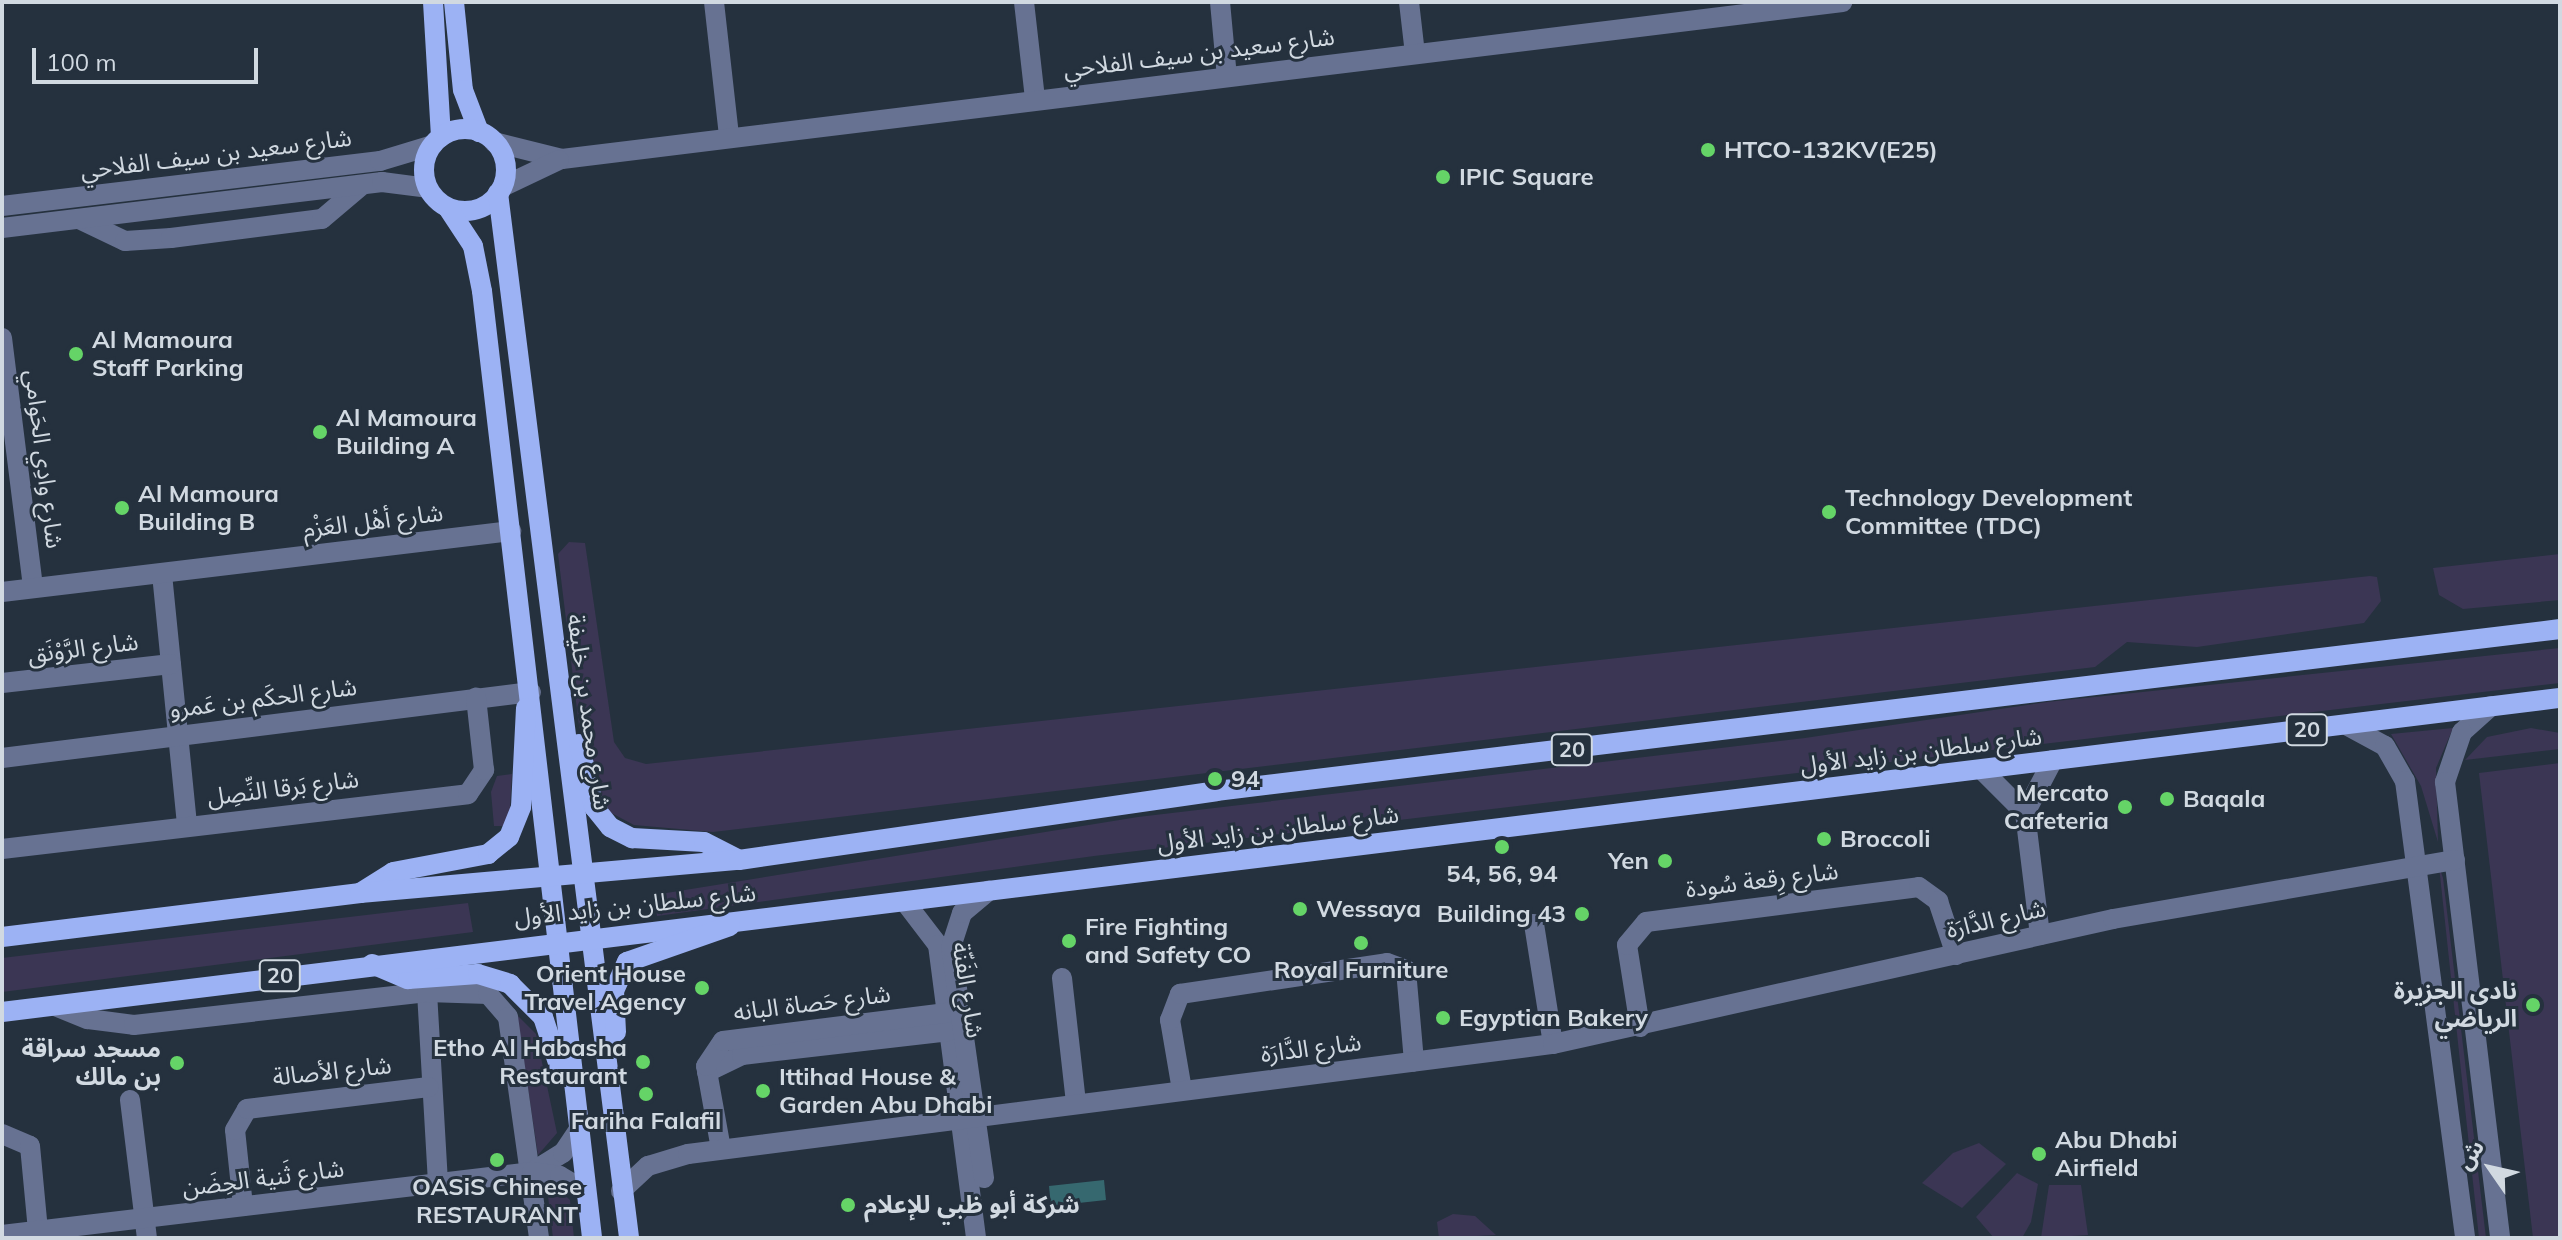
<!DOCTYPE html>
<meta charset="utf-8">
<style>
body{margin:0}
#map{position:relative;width:2562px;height:1240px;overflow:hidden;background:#25313e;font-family:Mulish,"Noto Sans Arabic",sans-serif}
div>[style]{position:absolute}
.green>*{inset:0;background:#3b3654}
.water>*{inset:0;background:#36686f}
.minor>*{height:20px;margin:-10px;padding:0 10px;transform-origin:10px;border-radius:10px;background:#677292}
.major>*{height:20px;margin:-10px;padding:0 10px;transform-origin:10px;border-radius:10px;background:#9cb2f4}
.major>.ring{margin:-10px;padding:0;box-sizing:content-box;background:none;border:20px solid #9cb2f4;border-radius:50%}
.dots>*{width:22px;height:22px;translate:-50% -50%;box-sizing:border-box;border:4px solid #25313e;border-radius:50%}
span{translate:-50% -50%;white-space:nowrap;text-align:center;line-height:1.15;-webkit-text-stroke:6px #25313e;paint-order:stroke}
.shield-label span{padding:2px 6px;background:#25313e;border:2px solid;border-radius:6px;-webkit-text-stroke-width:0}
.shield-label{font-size:22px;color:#d1d9e1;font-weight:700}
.street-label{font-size:24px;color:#d1d9e1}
.poi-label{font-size:24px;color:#d1d9e1;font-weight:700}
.left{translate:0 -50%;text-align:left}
.right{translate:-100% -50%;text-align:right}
.frame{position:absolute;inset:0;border:4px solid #d1d9e1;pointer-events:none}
.north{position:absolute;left:2450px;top:1128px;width:80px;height:80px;-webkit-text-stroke:6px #25313e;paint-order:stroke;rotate:304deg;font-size:22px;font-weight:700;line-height:32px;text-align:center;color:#d1d9e1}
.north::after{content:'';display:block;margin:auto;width:28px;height:36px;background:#d1d9e1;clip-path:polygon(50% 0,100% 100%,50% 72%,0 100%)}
.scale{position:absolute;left:32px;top:48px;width:226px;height:36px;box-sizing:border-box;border:4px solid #d1d9e1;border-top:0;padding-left:10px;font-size:24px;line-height:28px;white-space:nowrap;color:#d1d9e1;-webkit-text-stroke:6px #25313e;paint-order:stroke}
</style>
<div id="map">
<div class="green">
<div style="clip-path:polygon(569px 542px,585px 543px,614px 742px,625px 758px,646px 764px,2370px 576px,2377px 577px,2381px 601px,2364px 623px,2197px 647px,2127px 642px,2095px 667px,713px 832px,634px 825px,602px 808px,579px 726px,558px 554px)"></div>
<div style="clip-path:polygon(2560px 554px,2560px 600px,2463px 609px,2439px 595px,2433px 568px)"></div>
<div style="clip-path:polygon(2560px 648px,2560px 683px,1094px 856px,657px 916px,654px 895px,1138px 817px,1805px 738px,2047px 702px)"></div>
<div style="clip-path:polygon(2453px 728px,2436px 768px,2438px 842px,2421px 786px,2391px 734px)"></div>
<div style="clip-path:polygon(2531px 728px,2560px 733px,2560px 749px,2465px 760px,2487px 737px)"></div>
<div style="clip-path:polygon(2560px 763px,2560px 1238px,2533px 1238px,2479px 773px)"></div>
<div style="clip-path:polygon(512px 774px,509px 826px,494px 826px,491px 792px,497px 776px)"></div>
<div style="clip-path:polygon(2439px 866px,2443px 878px,2486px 1238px,2479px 1238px)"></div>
<div style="clip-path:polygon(468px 903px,473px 932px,2px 992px,2px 958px)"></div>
<div style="clip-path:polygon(517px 1015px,536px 1034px,557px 1133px,538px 1155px)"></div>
<div style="clip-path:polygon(1979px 1143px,2006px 1164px,1962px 1208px,1922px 1183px,1953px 1153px)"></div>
<div style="clip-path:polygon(2017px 1173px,2038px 1184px,2031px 1222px,2022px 1238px,1994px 1238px,1976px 1217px)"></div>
<div style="clip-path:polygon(554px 1185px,570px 1200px,574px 1238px,553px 1238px,547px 1188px)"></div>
<div style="clip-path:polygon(2049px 1185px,2081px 1185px,2088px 1235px,2041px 1238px)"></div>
<div style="clip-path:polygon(1453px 1214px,1475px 1216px,1496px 1235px,1439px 1238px,1437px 1222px)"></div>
</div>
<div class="water">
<div style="clip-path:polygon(1104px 1180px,1106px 1200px,1051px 1206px,1049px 1186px)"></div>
</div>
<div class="minor">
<div style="left:714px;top:2px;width:135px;rotate:83.6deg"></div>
<div style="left:1024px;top:2px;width:97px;rotate:83.5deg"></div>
<div style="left:1220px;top:2px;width:75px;rotate:84.7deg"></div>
<div style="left:1409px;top:2px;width:52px;rotate:83.4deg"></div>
<div style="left:494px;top:142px;width:70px;rotate:14deg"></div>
<div style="left:562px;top:159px;width:1290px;rotate:-6.99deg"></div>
<div style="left:502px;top:187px;width:63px;rotate:-25.3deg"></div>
<div style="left:2px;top:206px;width:381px;rotate:-6.8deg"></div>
<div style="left:380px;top:161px;width:55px;rotate:-16.8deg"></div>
<div style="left:79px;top:219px;width:51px;rotate:25.6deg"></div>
<div style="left:125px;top:241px;width:46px;rotate:-3.7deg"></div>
<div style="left:171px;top:238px;width:152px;rotate:-7.2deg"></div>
<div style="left:322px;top:219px;width:52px;rotate:-40.4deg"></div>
<div style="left:2px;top:228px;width:383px;rotate:-6.9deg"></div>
<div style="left:382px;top:182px;width:46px;rotate:7.4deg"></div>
<div style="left:2px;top:338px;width:251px;rotate:82.9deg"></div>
<div style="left:162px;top:574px;width:253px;rotate:84.3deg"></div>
<div style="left:2px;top:592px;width:513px;rotate:-6.83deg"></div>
<div style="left:2px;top:683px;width:170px;rotate:-6.4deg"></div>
<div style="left:2491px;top:706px;width:39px;rotate:138deg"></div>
<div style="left:2462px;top:732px;width:53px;rotate:108.8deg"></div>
<div style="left:2445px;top:782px;width:459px;rotate:83.1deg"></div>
<div style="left:2346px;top:725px;width:44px;rotate:28.3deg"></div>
<div style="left:2385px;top:746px;width:40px;rotate:60.3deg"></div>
<div style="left:2405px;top:781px;width:461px;rotate:82.5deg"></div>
<div style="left:2px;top:758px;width:533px;rotate:-7.11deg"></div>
<div style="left:1983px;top:771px;width:59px;rotate:45deg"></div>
<div style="left:2px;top:849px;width:469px;rotate:-6.7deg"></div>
<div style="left:468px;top:794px;width:29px;rotate:-56deg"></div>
<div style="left:484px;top:770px;width:73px;rotate:-96.3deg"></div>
<div style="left:905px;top:902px;width:54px;rotate:52.5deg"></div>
<div style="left:938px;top:945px;width:295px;rotate:82.6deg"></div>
<div style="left:1534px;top:924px;width:121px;rotate:81deg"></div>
<div style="left:2040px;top:935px;width:123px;rotate:-97deg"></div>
<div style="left:2025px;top:813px;width:60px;rotate:-62.2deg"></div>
<div style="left:1062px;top:978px;width:126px;rotate:83.6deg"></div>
<div style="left:427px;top:992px;width:190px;rotate:86.7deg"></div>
<div style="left:55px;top:1006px;width:35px;rotate:22deg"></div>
<div style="left:88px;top:1019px;width:46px;rotate:7.4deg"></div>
<div style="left:134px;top:1025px;width:295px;rotate:-6.4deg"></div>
<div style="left:427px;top:992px;width:61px;rotate:1.9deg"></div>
<div style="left:488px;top:994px;width:30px;rotate:49deg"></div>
<div style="left:508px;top:1017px;width:223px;rotate:82deg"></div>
<div style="left:1640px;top:1027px;width:83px;rotate:-99deg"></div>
<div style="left:1627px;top:945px;width:30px;rotate:-50deg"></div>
<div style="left:1646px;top:922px;width:275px;rotate:-7.3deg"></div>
<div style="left:1919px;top:887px;width:24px;rotate:36deg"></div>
<div style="left:1938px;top:901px;width:57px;rotate:71.6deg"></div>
<div style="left:707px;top:1072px;width:39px;rotate:-26deg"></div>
<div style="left:742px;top:1055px;width:207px;rotate:-6.6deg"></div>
<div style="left:1182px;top:1090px;width:71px;rotate:-99.7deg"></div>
<div style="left:1170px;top:1020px;width:28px;rotate:-69deg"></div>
<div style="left:1180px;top:994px;width:209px;rotate:-8.5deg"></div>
<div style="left:1387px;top:963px;width:20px;rotate:20deg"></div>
<div style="left:1406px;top:970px;width:92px;rotate:85deg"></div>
<div style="left:130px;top:1100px;width:139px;rotate:83deg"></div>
<div style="left:2px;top:1134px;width:30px;rotate:23deg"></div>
<div style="left:30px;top:1146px;width:85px;rotate:84.6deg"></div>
<div style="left:721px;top:1149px;width:84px;rotate:-100.2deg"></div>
<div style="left:706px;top:1066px;width:30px;rotate:-56deg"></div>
<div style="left:723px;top:1041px;width:225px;rotate:-7.2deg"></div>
<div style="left:532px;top:1172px;width:36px;rotate:-32deg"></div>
<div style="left:563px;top:1153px;width:27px;rotate:-56deg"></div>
<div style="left:984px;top:1178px;width:233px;rotate:-98.1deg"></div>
<div style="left:951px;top:947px;width:36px;rotate:-72deg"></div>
<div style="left:962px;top:913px;width:35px;rotate:-40deg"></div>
<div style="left:621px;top:1191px;width:37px;rotate:-43deg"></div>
<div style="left:648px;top:1166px;width:42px;rotate:-16.7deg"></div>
<div style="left:688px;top:1154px;width:872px;rotate:-7.25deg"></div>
<div style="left:1553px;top:1044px;width:574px;rotate:-12.58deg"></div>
<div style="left:2113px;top:919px;width:347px;rotate:-9.8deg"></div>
<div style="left:243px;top:1206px;width:76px;rotate:-96deg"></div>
<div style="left:235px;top:1130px;width:24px;rotate:-60deg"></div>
<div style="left:247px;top:1109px;width:183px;rotate:-6.9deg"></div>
<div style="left:2px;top:1235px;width:534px;rotate:-6.78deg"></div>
<div style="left:532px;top:1172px;width:28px;rotate:8deg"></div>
<div style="left:560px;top:1176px;width:29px;rotate:31deg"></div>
</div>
<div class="major">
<div style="left:433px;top:2px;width:135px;rotate:86.6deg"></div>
<div style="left:454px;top:2px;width:88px;rotate:84.2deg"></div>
<div style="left:463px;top:90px;width:45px;rotate:69.1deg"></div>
<div class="ring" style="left:424px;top:129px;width:62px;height:62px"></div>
<div style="left:498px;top:193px;width:1053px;rotate:82.85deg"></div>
<div style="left:448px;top:208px;width:45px;rotate:56.7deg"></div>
<div style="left:473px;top:246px;width:46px;rotate:78.7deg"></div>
<div style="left:482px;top:291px;width:953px;rotate:83.37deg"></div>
<div style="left:579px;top:744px;width:65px;rotate:76.6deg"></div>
<div style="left:594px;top:807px;width:26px;rotate:51deg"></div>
<div style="left:610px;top:827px;width:25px;rotate:27deg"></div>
<div style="left:632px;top:838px;width:72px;rotate:3.2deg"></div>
<div style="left:704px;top:842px;width:39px;rotate:27deg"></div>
<div style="left:360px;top:893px;width:39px;rotate:-32deg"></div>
<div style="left:393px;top:872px;width:97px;rotate:-10.7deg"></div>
<div style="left:488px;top:854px;width:27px;rotate:-39deg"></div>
<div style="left:509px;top:837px;width:32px;rotate:-68deg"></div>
<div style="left:521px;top:807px;width:99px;rotate:-87.1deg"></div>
<div style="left:2px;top:937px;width:361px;rotate:-7deg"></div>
<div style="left:360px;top:893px;width:380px;rotate:-5deg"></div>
<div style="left:739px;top:860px;width:482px;rotate:-8.2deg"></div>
<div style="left:1216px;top:791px;width:1354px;rotate:-6.87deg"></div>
<div style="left:372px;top:964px;width:39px;rotate:23deg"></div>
<div style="left:408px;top:979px;width:70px;rotate:-4.1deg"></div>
<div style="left:478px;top:974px;width:34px;rotate:17deg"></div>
<div style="left:510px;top:984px;width:47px;rotate:45deg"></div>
<div style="left:543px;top:1017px;width:61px;rotate:71.9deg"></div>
<div style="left:2px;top:1012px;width:2577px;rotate:-7deg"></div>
<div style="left:616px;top:1032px;width:41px;rotate:-92.8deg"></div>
<div style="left:614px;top:991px;width:32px;rotate:-66deg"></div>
<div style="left:627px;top:962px;width:109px;rotate:-19.3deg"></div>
</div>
<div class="dots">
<div style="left:1708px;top:150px;background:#65d467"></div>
<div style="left:1443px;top:177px;background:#65d467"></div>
<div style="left:76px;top:354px;background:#65d467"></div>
<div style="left:320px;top:432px;background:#65d467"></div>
<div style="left:122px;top:508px;background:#65d467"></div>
<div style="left:1829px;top:512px;background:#65d467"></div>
<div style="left:1215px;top:779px;background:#65d467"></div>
<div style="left:2167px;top:799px;background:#65d467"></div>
<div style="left:2125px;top:807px;background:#65d467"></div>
<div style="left:1824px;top:839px;background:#65d467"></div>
<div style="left:1502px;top:847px;background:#65d467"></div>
<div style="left:1665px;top:861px;background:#65d467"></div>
<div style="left:1300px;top:909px;background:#65d467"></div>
<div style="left:1582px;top:914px;background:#65d467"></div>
<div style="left:1069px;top:941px;background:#65d467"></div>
<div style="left:1361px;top:943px;background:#65d467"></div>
<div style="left:702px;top:988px;background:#65d467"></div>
<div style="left:2533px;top:1005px;background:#65d467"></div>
<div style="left:1443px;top:1018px;background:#65d467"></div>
<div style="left:643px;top:1062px;background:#65d467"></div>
<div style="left:177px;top:1063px;background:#65d467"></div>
<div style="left:763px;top:1091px;background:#65d467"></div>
<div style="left:646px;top:1094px;background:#65d467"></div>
<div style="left:2039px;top:1154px;background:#65d467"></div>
<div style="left:497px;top:1160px;background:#65d467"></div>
<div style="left:848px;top:1205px;background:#65d467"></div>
</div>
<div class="shield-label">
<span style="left:2307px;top:730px">20</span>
<span style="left:1572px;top:750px">20</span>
<span style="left:280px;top:976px">20</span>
</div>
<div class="street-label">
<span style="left:1199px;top:53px;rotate:-7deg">شارع سعيد بن سيف الفلاحي</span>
<span style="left:216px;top:154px;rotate:-7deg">شارع سعيد بن سيف الفلاحي</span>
<span style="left:44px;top:459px;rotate:83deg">شارع وادِي الحَوامي</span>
<span style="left:373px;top:521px;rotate:-7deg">شارع أهْل العَزْم</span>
<span style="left:83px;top:648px;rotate:-7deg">شارع الرَّوْنَق</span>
<span style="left:263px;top:698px;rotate:-7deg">شارع الحكَم بن عَمرو</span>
<span style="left:589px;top:712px;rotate:82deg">شارع محمد بن خليفة</span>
<span style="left:1921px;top:751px;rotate:-7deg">شارع سلطان بن زايد الأول</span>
<span style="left:283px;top:788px;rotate:-7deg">شارع بَرقا النِّصِل</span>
<span style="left:1278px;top:829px;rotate:-7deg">شارع سلطان بن زايد الأول</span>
<span style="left:1762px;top:880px;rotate:-7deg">شارع رِقعة سُودة</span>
<span style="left:635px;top:905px;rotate:-6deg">شارع سلطان بن زايد الأول</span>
<span style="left:1996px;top:919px;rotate:-13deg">شارع الدَّارَة</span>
<span style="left:968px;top:990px;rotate:81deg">شارع الفَنّة</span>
<span style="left:812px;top:1003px;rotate:-7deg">شارع حَصاة البانه</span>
<span style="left:1311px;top:1048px;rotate:-7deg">شارع الدَّارَة</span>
<span style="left:332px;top:1071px;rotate:-6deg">شارع الأصالة</span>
<span style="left:263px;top:1178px;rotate:-7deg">شارع ثَنية الحِضَن</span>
</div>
<div class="poi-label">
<span class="left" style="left:1724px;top:150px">HTCO-132KV(E25)</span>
<span class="left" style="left:1459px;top:177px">IPIC Square</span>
<span class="left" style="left:92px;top:354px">Al Mamoura<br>Staff Parking</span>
<span class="left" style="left:336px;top:432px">Al Mamoura<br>Building A</span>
<span class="left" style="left:138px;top:508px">Al Mamoura<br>Building B</span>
<span class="left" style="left:1845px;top:512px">Technology Development<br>Committee (TDC)</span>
<span class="left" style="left:1231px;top:779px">94</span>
<span class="right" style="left:2109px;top:807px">Mercato<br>Cafeteria</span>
<span class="left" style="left:2183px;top:799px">Baqala</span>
<span class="left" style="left:1840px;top:839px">Broccoli</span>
<span class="right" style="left:1649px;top:861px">Yen</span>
<span style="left:1502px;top:874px">54, 56, 94</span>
<span class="left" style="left:1316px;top:909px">Wessaya</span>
<span class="right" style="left:1566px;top:914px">Building 43</span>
<span class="left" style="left:1085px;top:941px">Fire Fighting<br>and Safety CO</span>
<span style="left:1361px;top:970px">Royal Furniture</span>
<span class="right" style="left:686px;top:988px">Orient House<br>Travel Agency</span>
<span class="right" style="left:2517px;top:1005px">نادى الجزيرة<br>الرياضي</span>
<span class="left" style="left:1459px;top:1018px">Egyptian Bakery</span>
<span class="right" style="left:627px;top:1062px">Etho Al Habasha<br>Restaurant</span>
<span class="right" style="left:161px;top:1063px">مسجد سراقة<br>بن مالك</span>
<span class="left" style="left:779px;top:1091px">Ittihad House &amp;<br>Garden Abu Dhabi</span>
<span style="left:646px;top:1121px">Fariha Falafil</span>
<span class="left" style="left:2055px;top:1154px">Abu Dhabi<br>Airfield</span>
<span style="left:497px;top:1201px">OASiS Chinese<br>RESTAURANT</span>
<span class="left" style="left:864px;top:1205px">شركة أبو ظبي للإعلام</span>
</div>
<div class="frame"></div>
<div class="north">ش</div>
<div class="scale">100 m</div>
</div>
